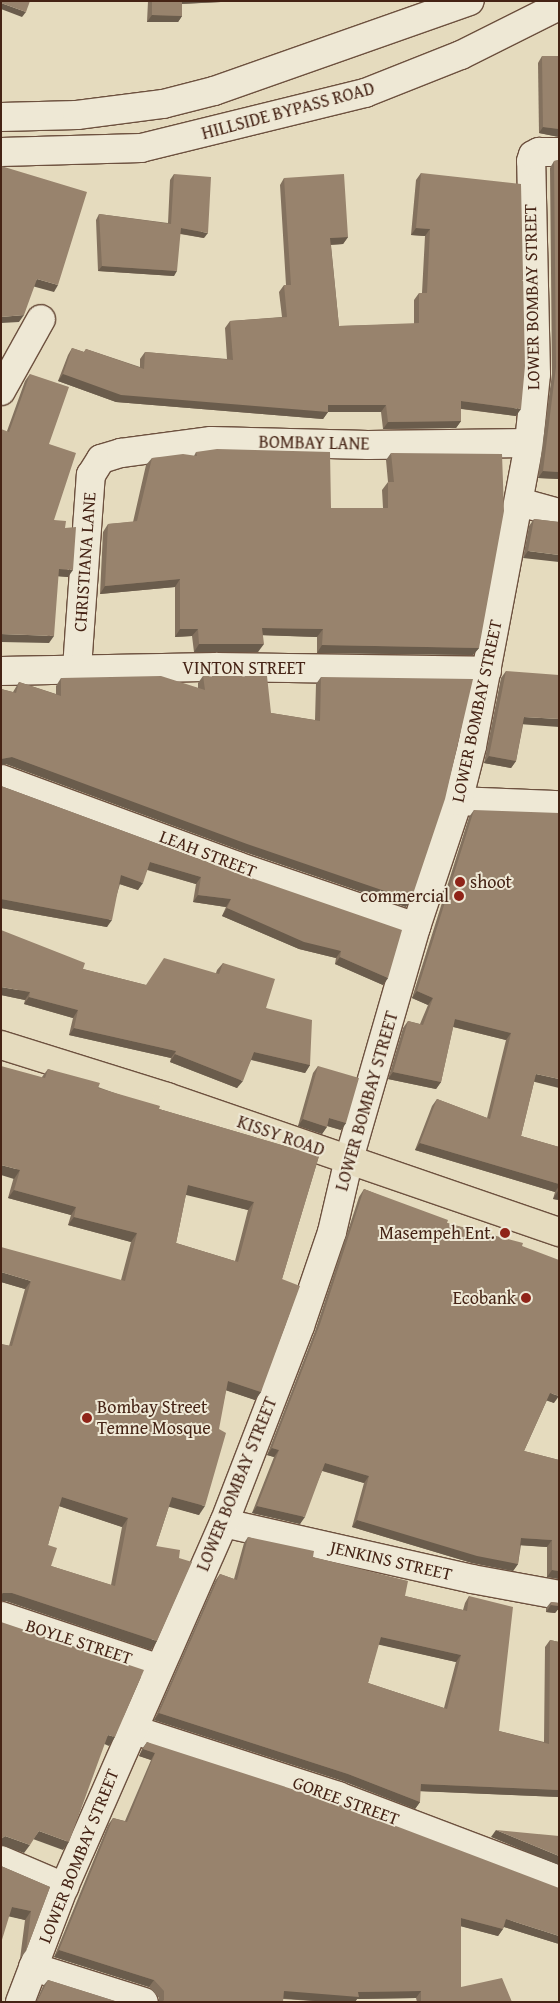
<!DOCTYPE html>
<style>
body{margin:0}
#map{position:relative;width:560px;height:2003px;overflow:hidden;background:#e5dbbe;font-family:"Gentium Book Plus",serif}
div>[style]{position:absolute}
.roads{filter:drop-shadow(1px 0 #6d513f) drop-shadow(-1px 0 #6d513f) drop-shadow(0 1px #6d513f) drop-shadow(0 -1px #6d513f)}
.minor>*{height:28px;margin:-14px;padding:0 14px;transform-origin:14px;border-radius:14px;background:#eee8d5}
.major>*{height:28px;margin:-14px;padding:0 14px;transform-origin:14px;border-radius:14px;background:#e5dbbe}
.wall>*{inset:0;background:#83715e}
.shaded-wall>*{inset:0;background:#6a5c4c}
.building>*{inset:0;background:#98836d}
.dots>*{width:14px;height:14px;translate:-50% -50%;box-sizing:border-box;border:2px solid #eee8d5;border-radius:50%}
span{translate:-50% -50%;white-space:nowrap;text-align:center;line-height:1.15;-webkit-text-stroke:4px #eee8d5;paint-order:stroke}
.street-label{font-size:18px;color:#452315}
.poi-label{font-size:18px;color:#452315}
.left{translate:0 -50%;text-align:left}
.right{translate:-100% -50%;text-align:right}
.frame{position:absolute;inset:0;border:2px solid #452315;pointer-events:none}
</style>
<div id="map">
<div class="roads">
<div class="minor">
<div style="left:1px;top:117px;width:76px;rotate:-1.5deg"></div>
<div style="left:77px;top:115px;width:87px;rotate:-7.3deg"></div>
<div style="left:163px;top:104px;width:53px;rotate:-14.3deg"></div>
<div style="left:214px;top:91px;width:271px;rotate:-19.4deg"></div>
<div style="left:1px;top:152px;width:140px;rotate:-1.6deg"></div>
<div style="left:141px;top:148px;width:231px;rotate:-13.8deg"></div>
<div style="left:365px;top:93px;width:103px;rotate:-21.6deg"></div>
<div style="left:461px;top:55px;width:110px;rotate:-26.6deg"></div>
<div style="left:1px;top:391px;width:82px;rotate:-60.9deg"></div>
<div style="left:519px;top:502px;width:41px;rotate:15.4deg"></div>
<div style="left:77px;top:668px;width:194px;rotate:-85.9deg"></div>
<div style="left:91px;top:475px;width:19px;rotate:-58deg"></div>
<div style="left:101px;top:459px;width:21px;rotate:-17deg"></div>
<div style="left:121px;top:453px;width:91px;rotate:-7.6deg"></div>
<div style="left:211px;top:441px;width:157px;rotate:1.5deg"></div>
<div style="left:368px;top:445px;width:161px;rotate:-0.7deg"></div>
<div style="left:1px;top:671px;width:215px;rotate:-1.1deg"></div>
<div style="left:216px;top:667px;width:271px;rotate:0.8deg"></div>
<div style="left:1px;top:779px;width:252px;rotate:20.2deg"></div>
<div style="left:237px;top:866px;width:189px;rotate:18.8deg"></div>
<div style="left:458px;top:801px;width:101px;rotate:2.3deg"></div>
<div style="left:224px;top:1523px;width:254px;rotate:12.7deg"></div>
<div style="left:472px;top:1579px;width:88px;rotate:10.4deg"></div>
<div style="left:1px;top:1616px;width:164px;rotate:18.4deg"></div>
<div style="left:131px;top:1729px;width:218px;rotate:17.9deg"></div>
<div style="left:338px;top:1796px;width:236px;rotate:20.8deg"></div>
<div style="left:1px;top:1860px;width:69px;rotate:23.2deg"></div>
<div style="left:33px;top:1967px;width:116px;rotate:17.5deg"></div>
<div style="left:20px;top:2002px;width:123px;rotate:-69.1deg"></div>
<div style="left:64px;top:1887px;width:398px;rotate:-66.3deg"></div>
<div style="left:224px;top:1523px;width:211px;rotate:-68.9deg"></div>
<div style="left:300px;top:1326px;width:99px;rotate:-71.2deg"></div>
<div style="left:332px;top:1232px;width:75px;rotate:-76.9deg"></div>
<div style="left:349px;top:1159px;width:241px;rotate:-73.9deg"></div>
<div style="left:416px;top:927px;width:133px;rotate:-71.6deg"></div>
<div style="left:458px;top:801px;width:57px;rotate:-75.7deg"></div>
<div style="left:472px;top:746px;width:308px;rotate:-79.3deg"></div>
<div style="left:529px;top:443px;width:69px;rotate:-84.2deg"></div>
<div style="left:536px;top:374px;width:213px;rotate:-91.3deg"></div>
<div style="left:531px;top:161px;width:6px;rotate:-72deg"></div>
<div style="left:533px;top:155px;width:7px;rotate:-27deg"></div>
<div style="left:539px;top:152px;width:20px"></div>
</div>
<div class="major">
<div style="left:1px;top:1045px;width:174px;rotate:17.4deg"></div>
<div style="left:167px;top:1097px;width:415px;rotate:19deg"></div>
</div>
</div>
<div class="wall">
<div style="clip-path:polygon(148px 1px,222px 1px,221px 2px,182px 4px,182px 16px,178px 22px,147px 22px)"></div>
<div style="clip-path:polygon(542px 56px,559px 56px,559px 137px,539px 133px,538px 63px)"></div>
<div style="clip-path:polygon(559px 160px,559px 479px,538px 478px,552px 374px,550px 168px,554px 161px)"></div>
<div style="clip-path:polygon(421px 173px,516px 416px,461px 409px,461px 421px,456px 428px,383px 429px,381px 412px,328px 412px,323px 419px,116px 402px,58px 381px,68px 355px,72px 348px,84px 352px,86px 349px,140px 367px,140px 359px,145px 352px,227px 359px,225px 328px,230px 321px,282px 317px,279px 292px,284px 285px,286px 285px,280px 185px,284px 178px,348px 237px,343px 244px,331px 245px,339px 326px,414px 324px,414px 300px,419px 293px,422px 293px,425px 236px,411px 235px,416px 180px)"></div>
<div style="clip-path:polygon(174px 174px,204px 238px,180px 234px,174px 276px,98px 271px,96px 220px,99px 214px,168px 223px,170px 180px)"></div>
<div style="clip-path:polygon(30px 374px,49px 444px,54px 520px,65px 528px,68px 577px,58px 576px,49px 643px,7px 431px,25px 381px)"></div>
<div style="clip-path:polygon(196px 452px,331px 508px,383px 508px,382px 490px,388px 482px,386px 460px,391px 453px,479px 648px,473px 655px,317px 653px,317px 637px,263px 635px,258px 652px,194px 652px,192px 636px,175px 637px,175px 587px,100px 594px,103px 532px,108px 524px,133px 522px,146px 465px,152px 458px,194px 456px)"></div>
<div style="clip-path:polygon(534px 519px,559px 522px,523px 558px,529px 526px)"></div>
<div style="clip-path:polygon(506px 671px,523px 725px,516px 761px,511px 768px,484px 763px,501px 678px)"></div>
<div style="clip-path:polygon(203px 676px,271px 713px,315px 720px,316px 684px,321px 677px,406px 907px,242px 851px,6px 764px,1px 765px,1px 689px,13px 692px,19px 682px,56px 694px,56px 686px,61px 678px,198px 688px,198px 683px)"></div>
<div style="clip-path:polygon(1px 786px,237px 873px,388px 978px,383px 985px,335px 964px,336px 958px,299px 949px,222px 916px,226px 907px,193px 902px,196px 884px,147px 870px,138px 890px,120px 884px,107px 927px,1px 908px)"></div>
<div style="clip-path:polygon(474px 810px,534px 1082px,521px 1136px,559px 1147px,559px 1200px,553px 1199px,555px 1192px,415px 1150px,432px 1106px,437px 1099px,487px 1118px,506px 1040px,453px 1027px,441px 1082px,436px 1089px,388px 1079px,403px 1028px,408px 1021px,420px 1024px,428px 1005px,412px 998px,469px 817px)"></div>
<div style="clip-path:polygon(223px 963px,266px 1008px,310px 1065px,305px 1073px,251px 1060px,237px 1088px,170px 1062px,171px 1058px,69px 1035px,73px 1018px,24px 1004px,25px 1000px,1px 995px,83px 969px,146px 985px,216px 973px,217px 970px)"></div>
<div style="clip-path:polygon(318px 1066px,346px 1123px,341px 1130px,327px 1126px,322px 1134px,298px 1126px,313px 1073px)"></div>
<div style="clip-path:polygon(evenodd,48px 1069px,159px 1109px,319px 1156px,282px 1279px,261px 1392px,255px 1400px,226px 1390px,199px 1515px,169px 1506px,156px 1546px,151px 1650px,6px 1601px,1px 1601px,1px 1344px,9px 1346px,25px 1289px,1px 1282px,121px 1280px,131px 1242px,68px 1225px,71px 1215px,8px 1198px,42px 1077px,48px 1069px,186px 1194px,248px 1210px,235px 1261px,176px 1243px,186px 1194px,48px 1069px,59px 1506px,122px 1527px,111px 1585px,51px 1566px,48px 1545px,59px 1506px)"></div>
<div style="clip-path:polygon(364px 1189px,447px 1223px,522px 1246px,554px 1403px,547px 1400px,524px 1451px,559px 1460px,559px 1579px,547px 1577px,547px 1547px,521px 1545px,518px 1564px,513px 1571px,472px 1563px,352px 1527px,364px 1483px,322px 1471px,300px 1524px,252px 1513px,274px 1457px,267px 1455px,315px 1331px,359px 1197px)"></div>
<div style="clip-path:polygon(evenodd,248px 1537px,313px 1557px,405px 1596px,463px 1610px,465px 1603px,469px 1596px,499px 1731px,544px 1742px,545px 1647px,550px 1640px,559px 1642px,559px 1797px,420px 1791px,420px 1802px,415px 1809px,343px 1781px,154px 1720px,215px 1581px,220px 1574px,234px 1579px,244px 1543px,248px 1537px,378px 1644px,456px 1662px,444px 1708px,368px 1683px,378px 1644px)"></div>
<div style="clip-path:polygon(551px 1602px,559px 1603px,559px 1608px,555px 1613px,546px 1612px,546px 1608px)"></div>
<div style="clip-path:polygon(147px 1742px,559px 1944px,504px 1927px,498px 1936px,461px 1926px,461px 1987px,512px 2002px,417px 2002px,416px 1998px,357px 1999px,355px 2002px,328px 2002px,283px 1999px,283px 2002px,159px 2002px,159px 1998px,149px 1987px,54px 1957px,108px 1825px,113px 1818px,125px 1821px,151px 1760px,139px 1756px,142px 1749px)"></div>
<div style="clip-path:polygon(1px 1866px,50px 1887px,26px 1951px,20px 1959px,25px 1920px,10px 1916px)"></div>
<div style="clip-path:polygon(48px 1980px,118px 2002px,36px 2002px,43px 1986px)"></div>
</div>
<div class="shaded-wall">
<div style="clip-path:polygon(180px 1px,222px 1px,221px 2px,178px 4px)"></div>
<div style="clip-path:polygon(1px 3px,26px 12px,22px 17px,1px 9px)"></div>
<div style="clip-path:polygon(152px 15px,182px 16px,178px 22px,147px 22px)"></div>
<div style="clip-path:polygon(543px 127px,559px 129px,559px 137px,539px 133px)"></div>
<div style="clip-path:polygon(181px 228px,208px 233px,204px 238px,177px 233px)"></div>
<div style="clip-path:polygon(416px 228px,430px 229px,425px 236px,411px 235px)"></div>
<div style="clip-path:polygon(348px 237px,343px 244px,325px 245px,330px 238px)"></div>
<div style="clip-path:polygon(102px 266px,177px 271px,174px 276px,98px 271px)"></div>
<div style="clip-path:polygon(37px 279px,58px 285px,54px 292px,32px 286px)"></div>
<div style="clip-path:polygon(24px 315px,19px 322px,1px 323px,1px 317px)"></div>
<div style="clip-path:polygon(63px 374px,328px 405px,386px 405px,381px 412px,326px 412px,328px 412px,323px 419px,116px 402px,58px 381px)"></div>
<div style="clip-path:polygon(461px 401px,521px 409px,516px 416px,456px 408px)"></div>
<div style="clip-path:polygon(461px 421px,456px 428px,383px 429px,388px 422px)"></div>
<div style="clip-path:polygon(543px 471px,559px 472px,559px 479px,538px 478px)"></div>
<div style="clip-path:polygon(528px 551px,559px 555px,559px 562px,523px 558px)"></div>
<div style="clip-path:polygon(59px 569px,73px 570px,68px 577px,54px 576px)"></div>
<div style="clip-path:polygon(180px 579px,175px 587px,100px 594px,105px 586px)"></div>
<div style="clip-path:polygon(262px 628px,323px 629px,317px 637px,256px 635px)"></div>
<div style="clip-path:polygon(180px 629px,198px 629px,192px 636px,175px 637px)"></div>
<div style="clip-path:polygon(1px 634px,54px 636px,49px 643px,1px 642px)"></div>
<div style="clip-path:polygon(199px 644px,264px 644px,258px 652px,194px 652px)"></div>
<div style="clip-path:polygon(322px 645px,479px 648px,473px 655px,317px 653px)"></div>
<div style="clip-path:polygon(524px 717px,559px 719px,559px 727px,519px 724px)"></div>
<div style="clip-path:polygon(489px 756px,516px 761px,511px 768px,484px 763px)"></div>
<div style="clip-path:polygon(12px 757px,411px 900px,406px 907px,242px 851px,6px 764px,1px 765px,1px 759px)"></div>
<div style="clip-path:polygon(150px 862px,201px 877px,196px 884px,145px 869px)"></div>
<div style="clip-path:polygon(121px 875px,143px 883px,138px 890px,116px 883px)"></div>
<div style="clip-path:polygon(198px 895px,231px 899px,226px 907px,193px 902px)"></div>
<div style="clip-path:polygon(1px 899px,112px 920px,107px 927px,1px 908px)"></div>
<div style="clip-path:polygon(227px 908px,341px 951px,336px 958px,299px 949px,222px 916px)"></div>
<div style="clip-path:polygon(340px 957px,388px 978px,383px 985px,335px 964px)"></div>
<div style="clip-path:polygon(1px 987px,30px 992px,25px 1000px,1px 995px)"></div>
<div style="clip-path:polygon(417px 991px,433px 998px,428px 1005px,412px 998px)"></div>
<div style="clip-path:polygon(29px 997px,78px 1010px,73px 1018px,24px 1004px)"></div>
<div style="clip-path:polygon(455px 1019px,511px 1033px,506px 1040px,450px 1026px)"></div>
<div style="clip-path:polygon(74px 1028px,176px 1051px,171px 1058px,69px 1035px)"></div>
<div style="clip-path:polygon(254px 1052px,310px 1065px,305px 1073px,249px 1059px)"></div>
<div style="clip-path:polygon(175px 1054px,243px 1081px,237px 1088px,170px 1062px)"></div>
<div style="clip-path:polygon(393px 1072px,441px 1082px,436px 1089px,388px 1079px)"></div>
<div style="clip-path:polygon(536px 1074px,559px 1079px,559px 1088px,531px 1081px)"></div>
<div style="clip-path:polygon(329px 1118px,346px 1123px,341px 1130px,324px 1125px)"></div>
<div style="clip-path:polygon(303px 1119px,327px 1127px,322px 1134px,298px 1126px)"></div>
<div style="clip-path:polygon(420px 1143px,559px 1184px,559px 1186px,555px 1192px,415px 1150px)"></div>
<div style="clip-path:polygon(1px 1165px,20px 1170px,14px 1179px,1px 1175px)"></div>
<div style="clip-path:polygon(188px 1185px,254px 1202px,248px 1210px,182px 1194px)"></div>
<div style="clip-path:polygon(14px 1190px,76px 1207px,71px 1215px,8px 1198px)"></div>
<div style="clip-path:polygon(558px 1191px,559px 1192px,559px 1200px,553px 1199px)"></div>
<div style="clip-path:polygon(74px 1217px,137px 1233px,131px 1242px,68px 1225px)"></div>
<div style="clip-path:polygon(1px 1272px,31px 1281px,25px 1289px,1px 1282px)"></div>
<div style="clip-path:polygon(228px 1381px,261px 1392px,255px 1400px,222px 1389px)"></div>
<div style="clip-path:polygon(550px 1393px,559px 1396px,554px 1403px,545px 1400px)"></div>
<div style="clip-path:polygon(272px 1448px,279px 1450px,274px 1457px,267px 1455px)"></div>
<div style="clip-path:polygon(325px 1463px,369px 1476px,364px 1483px,320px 1470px)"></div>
<div style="clip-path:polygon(62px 1497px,128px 1518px,122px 1527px,56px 1505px)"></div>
<div style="clip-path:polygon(172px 1497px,205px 1506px,199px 1515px,166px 1506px)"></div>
<div style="clip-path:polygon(257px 1506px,305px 1517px,300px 1524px,252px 1513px)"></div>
<div style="clip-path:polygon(357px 1520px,518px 1564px,513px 1571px,472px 1563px,352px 1527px)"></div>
<div style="clip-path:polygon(521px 1538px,552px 1540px,547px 1547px,516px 1545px)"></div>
<div style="clip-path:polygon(552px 1570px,559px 1571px,559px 1579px,547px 1577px)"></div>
<div style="clip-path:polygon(3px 1593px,12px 1593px,157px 1641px,151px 1650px,6px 1601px,1px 1601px,1px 1594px)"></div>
<div style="clip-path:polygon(551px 1605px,559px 1606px,559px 1608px,555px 1613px,546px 1612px)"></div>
<div style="clip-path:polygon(381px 1637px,461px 1655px,456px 1662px,376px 1644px)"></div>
<div style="clip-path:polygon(159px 1713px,348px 1774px,420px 1802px,415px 1809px,343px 1781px,154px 1720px)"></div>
<div style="clip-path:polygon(108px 1735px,115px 1737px,109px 1746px,102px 1743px)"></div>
<div style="clip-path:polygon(143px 1749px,155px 1753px,151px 1760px,139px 1756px)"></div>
<div style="clip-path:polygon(421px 1784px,559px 1790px,559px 1797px,416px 1791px)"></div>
<div style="clip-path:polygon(496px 1830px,559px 1856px,559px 1865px,491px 1837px)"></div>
<div style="clip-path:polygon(39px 1831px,69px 1842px,63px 1850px,33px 1839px)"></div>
<div style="clip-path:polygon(5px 1836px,30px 1845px,24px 1853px,1px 1845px,1px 1839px)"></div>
<div style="clip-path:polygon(12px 1907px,31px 1911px,25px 1920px,7px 1916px)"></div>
<div style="clip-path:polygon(461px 1918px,503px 1929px,498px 1936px,456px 1925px)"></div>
<div style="clip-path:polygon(506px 1919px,559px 1936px,559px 1944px,501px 1926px)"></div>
<div style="clip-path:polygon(59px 1950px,154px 1980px,149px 1987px,54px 1957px)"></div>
<div style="clip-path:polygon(284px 1991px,358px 1992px,421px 1991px,416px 1998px,357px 1999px,355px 2002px,328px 2002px,279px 1998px)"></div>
</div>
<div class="building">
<div style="clip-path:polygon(1px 1px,30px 1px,26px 12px,1px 3px)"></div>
<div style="clip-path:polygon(152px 1px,182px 1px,182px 16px,152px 15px)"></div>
<div style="clip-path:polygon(542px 56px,559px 56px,559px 129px,543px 127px)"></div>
<div style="clip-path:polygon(559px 160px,559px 472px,543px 471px,556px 367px,554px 161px)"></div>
<div style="clip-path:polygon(1px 166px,87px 192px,58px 285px,37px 279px,24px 315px,1px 317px)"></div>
<div style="clip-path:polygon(421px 173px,521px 184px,525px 366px,521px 409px,461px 401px,461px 421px,388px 422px,386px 405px,328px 405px,328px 412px,121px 395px,63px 374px,72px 348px,84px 352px,86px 349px,144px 369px,145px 352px,233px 360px,230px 321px,287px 317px,284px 285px,291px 285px,284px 178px,344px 174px,348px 237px,330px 238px,339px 326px,419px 323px,419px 293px,427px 293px,430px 229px,416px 228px)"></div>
<div style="clip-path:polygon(174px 174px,211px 177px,208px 233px,181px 228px,177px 271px,102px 266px,99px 214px,171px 224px)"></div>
<div style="clip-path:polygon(30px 374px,69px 387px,49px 444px,76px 453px,54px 520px,66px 521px,65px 528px,76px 527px,73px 570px,59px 569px,54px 636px,1px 634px,1px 429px,9px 432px)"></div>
<div style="clip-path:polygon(217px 449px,330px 452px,331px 508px,388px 508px,388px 482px,394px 482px,391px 453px,502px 454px,504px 511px,479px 648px,322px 645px,323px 629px,262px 628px,264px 644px,199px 644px,198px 629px,180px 629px,180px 579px,105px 586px,108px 524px,137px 521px,152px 458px,183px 454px,197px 456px,196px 452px)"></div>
<div style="clip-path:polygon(534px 519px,559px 522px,559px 555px,528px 551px)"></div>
<div style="clip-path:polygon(506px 671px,559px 675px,559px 719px,524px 717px,516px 761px,489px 756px)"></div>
<div style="clip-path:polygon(161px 676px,205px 690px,203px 676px,267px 676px,271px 713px,320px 721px,321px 677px,473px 679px,445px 799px,411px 900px,247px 844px,12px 757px,1px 759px,1px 689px,16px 693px,19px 682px,61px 696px,61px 678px)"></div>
<div style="clip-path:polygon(1px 786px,237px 873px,402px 930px,388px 978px,340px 957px,341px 951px,304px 942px,227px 908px,231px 899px,198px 895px,201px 877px,150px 862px,143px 883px,121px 875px,112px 920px,1px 899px)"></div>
<div style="clip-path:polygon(474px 810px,559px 813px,559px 1079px,536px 1074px,521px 1136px,559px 1147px,559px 1184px,420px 1143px,437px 1099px,490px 1119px,511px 1033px,455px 1019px,441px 1082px,393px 1072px,408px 1021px,423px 1025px,433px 998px,417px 991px)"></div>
<div style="clip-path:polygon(1px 930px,85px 963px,83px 969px,146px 985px,164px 958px,219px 974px,223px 963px,275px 979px,266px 1008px,312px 1020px,310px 1065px,254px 1052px,243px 1081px,175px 1054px,176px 1051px,74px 1028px,78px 1010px,29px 997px,30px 992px,1px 987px)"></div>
<div style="clip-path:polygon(evenodd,1px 1066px,45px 1078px,48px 1069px,100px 1083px,98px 1088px,160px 1106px,159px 1109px,319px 1156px,282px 1279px,300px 1286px,261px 1392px,228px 1381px,219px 1429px,226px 1433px,205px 1506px,172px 1497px,156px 1546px,180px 1550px,179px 1558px,192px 1562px,157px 1641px,12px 1593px,3px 1593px,1px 1594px,1px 1344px,12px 1346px,31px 1281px,1px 1272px,1px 1247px,125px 1281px,137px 1233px,74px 1217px,76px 1207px,14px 1190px,20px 1170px,1px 1165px,1px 1066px,188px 1185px,254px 1202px,238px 1262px,176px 1243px,188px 1185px,1px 1066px,62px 1497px,128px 1518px,115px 1586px,51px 1566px,57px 1548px,48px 1545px,62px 1497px)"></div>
<div style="clip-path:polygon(318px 1066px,359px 1078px,346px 1123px,329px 1118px,327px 1127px,303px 1119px)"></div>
<div style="clip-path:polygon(364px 1189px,448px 1220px,447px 1223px,523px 1243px,522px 1246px,559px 1260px,559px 1396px,550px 1393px,524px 1451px,559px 1460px,559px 1571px,552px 1570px,552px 1540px,521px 1538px,518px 1564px,477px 1556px,357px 1520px,369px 1476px,325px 1463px,305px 1517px,257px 1506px,279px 1450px,272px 1448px,320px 1324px)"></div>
<div style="clip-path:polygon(evenodd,248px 1537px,314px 1551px,313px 1557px,408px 1581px,405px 1596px,467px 1611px,469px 1596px,513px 1607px,499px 1731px,549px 1744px,550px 1640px,559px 1642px,559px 1790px,421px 1784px,420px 1802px,348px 1774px,159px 1713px,220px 1574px,237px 1580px,248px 1537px,381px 1637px,461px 1655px,447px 1709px,368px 1683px,381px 1637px)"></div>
<div style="clip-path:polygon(551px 1602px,559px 1603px,559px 1606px,551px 1605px)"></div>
<div style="clip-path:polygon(1px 1622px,144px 1670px,115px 1737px,108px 1735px,69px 1842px,39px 1831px,30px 1845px,5px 1836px,1px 1839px)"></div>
<div style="clip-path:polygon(147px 1742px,338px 1804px,559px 1888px,559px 1936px,506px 1919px,503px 1929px,461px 1918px,461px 1987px,502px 1978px,512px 2002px,421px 2001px,421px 1991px,358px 1992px,359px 1997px,284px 1991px,283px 2002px,162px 2002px,164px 2000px,164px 1991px,154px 1980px,59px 1950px,113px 1818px,127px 1822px,155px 1753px,143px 1749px)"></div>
<div style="clip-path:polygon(496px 1830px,559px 1836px,559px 1856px)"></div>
<div style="clip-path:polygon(1px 1866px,50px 1887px,26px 1951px,31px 1911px,12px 1907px,1px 1943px)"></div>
<div style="clip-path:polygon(48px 1980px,118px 2002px,37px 2002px)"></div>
</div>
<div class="dots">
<div style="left:460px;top:882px;background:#8f2418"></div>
<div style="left:459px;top:896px;background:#8f2418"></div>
<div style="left:505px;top:1233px;background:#8f2418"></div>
<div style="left:526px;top:1298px;background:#8f2418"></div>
<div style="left:87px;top:1418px;background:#8f2418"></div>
</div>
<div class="street-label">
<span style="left:288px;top:111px;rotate:-15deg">HILLSIDE BYPASS ROAD</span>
<span style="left:532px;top:297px;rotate:-91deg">LOWER BOMBAY STREET</span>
<span style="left:314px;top:443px;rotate:1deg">BOMBAY LANE</span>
<span style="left:85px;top:562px;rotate:-86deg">CHRISTIANA LANE</span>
<span style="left:244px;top:668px">VINTON STREET</span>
<span style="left:477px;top:711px;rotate:-78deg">LOWER BOMBAY STREET</span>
<span style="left:208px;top:854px;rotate:21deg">LEAH STREET</span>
<span style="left:367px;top:1101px;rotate:-74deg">LOWER BOMBAY STREET</span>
<span style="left:281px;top:1136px;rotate:19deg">KISSY ROAD</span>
<span style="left:237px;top:1484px;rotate:-68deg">LOWER BOMBAY STREET</span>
<span style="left:391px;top:1561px;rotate:13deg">JENKINS STREET</span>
<span style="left:79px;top:1642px;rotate:18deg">BOYLE STREET</span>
<span style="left:346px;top:1801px;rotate:20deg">GOREE STREET</span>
<span style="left:79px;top:1856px;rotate:-68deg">LOWER BOMBAY STREET</span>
</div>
<div class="poi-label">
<span class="left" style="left:470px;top:882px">shoot</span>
<span class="right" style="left:449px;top:896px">commercial</span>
<span class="right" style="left:495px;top:1233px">Masempeh Ent.</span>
<span class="right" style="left:516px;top:1298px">Ecobank</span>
<span class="left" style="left:97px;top:1418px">Bombay Street<br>Temne Mosque</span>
</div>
<div class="frame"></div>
</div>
